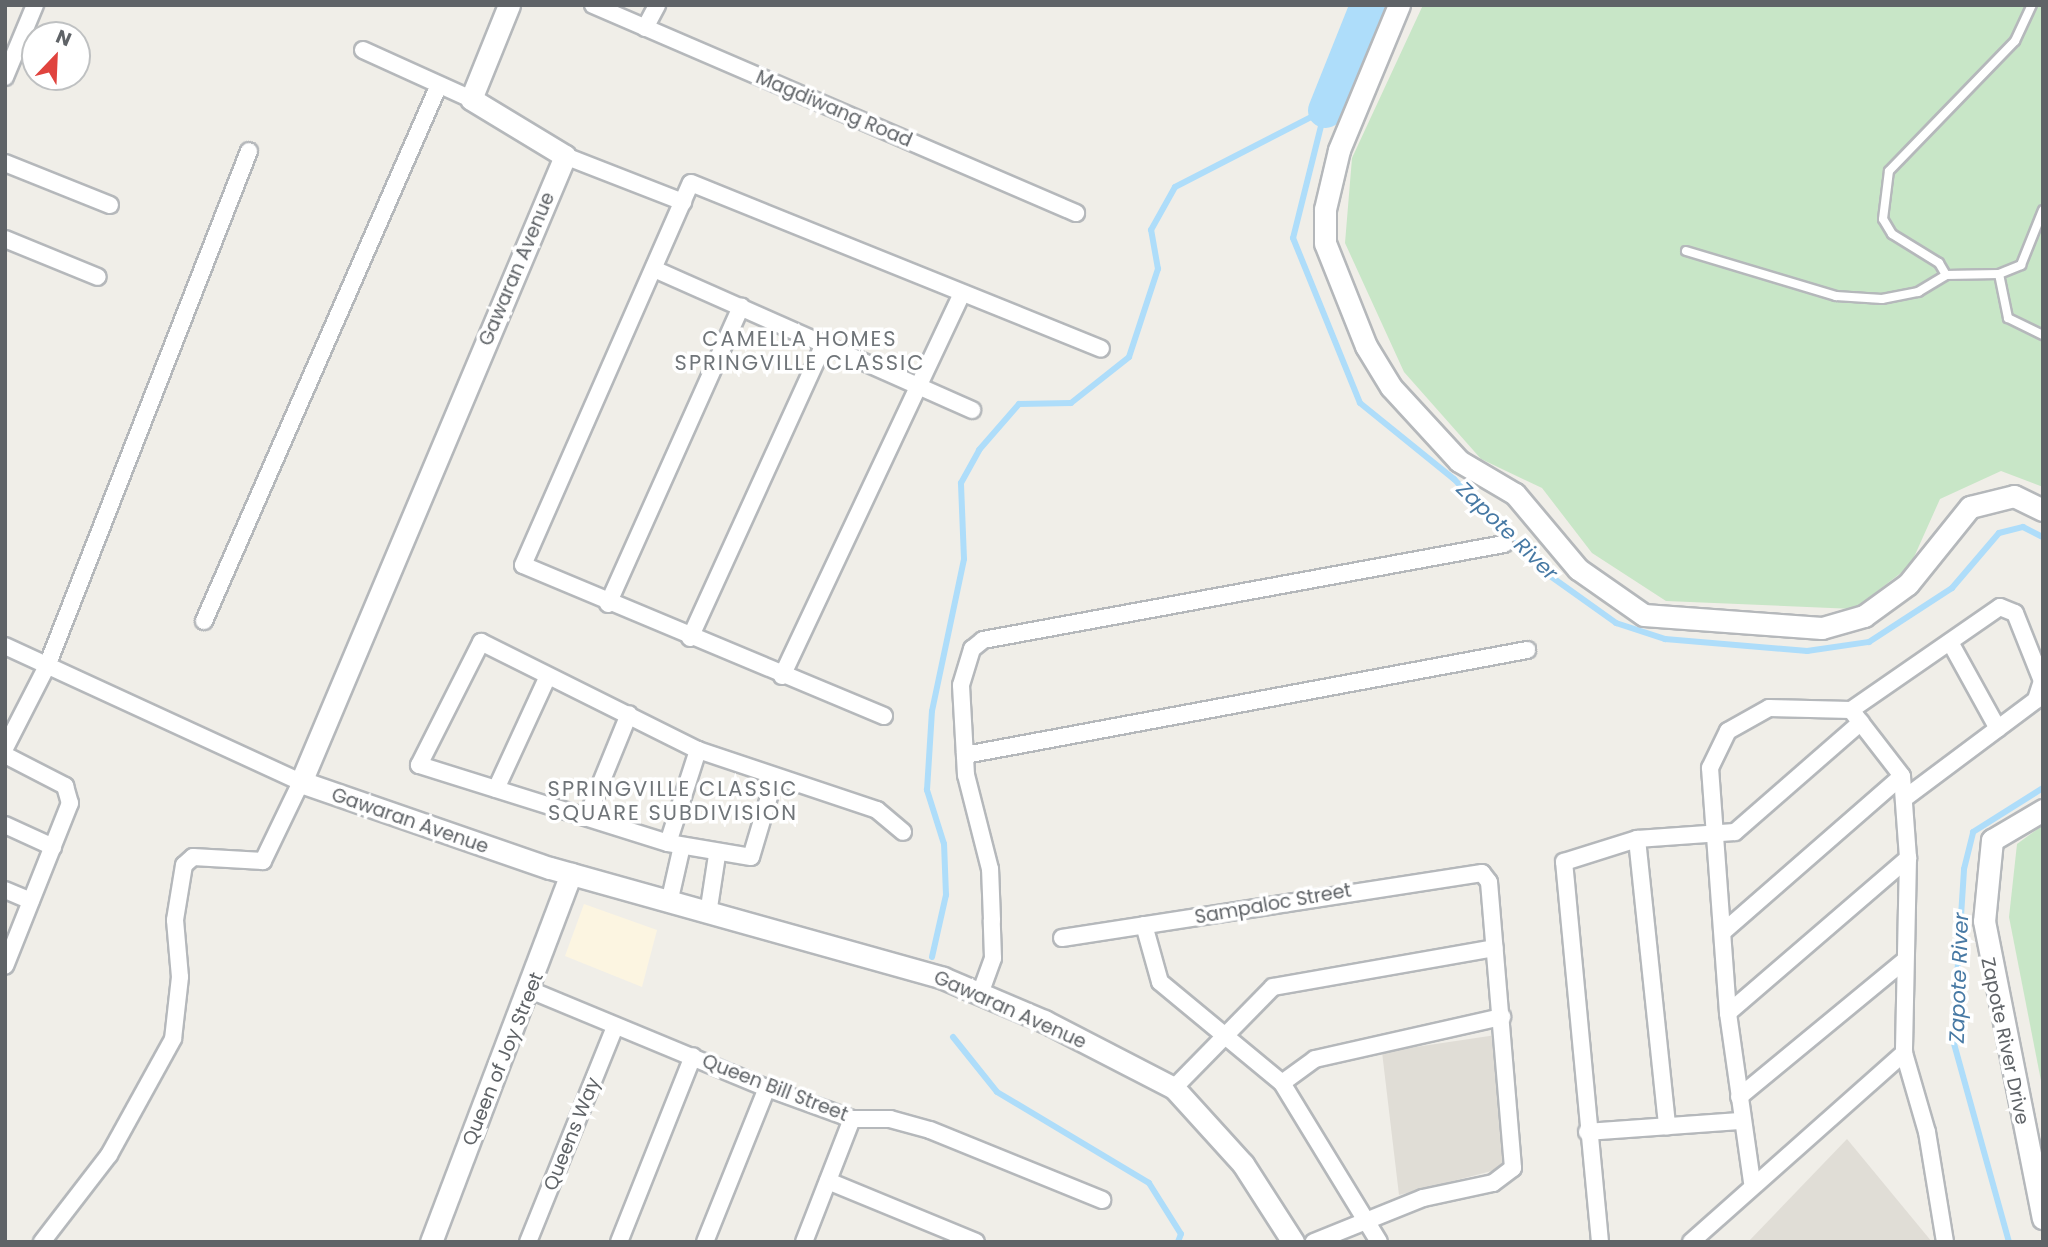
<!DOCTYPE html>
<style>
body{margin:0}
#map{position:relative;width:2048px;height:1247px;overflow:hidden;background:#f0eee8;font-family:Poppins,sans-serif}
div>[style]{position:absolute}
.commercial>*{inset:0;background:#fcf5e1}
.education>*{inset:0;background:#e0ddd6}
.green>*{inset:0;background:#c8e6c7}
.stream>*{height:6px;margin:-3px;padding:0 3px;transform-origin:3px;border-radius:3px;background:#aeddfa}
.river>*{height:35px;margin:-17.5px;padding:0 17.5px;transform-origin:17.5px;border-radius:17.5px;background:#aeddfa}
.roads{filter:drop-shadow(2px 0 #b5b8bb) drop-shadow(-2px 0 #b5b8bb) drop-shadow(0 2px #b5b8bb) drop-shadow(0 -2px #b5b8bb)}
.service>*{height:8px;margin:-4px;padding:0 4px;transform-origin:4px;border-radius:4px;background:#fff}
.minor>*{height:16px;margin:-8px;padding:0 8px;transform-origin:8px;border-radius:8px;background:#fff}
.tertiary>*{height:21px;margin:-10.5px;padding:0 10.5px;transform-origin:10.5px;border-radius:10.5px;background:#fff}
span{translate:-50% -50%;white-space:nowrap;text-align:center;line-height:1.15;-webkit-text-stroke:7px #fff;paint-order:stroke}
.street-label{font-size:19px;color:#5f6367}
.neighbourhood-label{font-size:21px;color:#707579;letter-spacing:2px}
.water-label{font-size:21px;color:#4779a4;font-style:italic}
.frame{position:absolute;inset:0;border:7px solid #5f6367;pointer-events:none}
.north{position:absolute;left:21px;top:21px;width:70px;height:70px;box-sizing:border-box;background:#fff;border:2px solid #bfc1c2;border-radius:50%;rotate:23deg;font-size:19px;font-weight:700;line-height:28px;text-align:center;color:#5f6367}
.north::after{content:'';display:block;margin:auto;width:24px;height:32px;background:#e0433e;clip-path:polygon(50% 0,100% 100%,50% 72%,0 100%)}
</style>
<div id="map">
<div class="commercial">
<div style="clip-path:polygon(584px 904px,657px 930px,642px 987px,565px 956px)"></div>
</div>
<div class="education">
<div style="clip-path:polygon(1496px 1035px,1511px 1166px,1399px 1195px,1382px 1052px)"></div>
<div style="clip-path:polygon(1847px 1139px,1932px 1242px,1748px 1242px)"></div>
</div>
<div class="green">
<div style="clip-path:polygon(1423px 5px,2043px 5px,2043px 487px,2001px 471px,1940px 499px,1910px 566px,1854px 609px,1666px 601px,1592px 553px,1542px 488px,1481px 459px,1404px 372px,1345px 243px,1352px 158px)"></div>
<div style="clip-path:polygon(2043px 825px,2043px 1091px,2009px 917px,2017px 844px)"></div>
</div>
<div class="stream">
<div style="left:1325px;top:110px;width:132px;rotate:104deg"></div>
<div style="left:1293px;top:238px;width:178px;rotate:67.9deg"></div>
<div style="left:1360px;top:403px;width:121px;rotate:39deg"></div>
<div style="left:1454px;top:479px;width:123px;rotate:46.3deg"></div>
<div style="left:1539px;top:568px;width:95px;rotate:35.5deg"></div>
<div style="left:1616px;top:623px;width:52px;rotate:18.1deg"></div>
<div style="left:1665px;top:639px;width:143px;rotate:4.8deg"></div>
<div style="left:1807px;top:651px;width:63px;rotate:-8.3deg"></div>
<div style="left:1869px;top:642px;width:99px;rotate:-33deg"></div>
<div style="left:1952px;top:588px;width:72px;rotate:-49.5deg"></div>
<div style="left:1999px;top:533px;width:25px;rotate:-14deg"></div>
<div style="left:2023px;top:527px;width:22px;rotate:27deg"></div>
<div style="left:932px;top:957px;width:64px;rotate:-77.3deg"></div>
<div style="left:946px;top:895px;width:51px;rotate:-92.2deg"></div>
<div style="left:944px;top:844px;width:57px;rotate:-107.5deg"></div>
<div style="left:927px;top:790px;width:79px;rotate:-86.4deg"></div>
<div style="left:932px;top:711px;width:155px;rotate:-78.1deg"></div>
<div style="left:964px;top:559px;width:76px;rotate:-92.3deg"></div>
<div style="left:961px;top:483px;width:38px;rotate:-61deg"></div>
<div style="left:979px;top:450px;width:61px;rotate:-49deg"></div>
<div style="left:1019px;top:404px;width:52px;rotate:-1.1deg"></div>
<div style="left:1071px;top:403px;width:74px;rotate:-38.4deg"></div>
<div style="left:1129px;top:357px;width:93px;rotate:-71.8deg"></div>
<div style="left:1158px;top:269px;width:40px;rotate:-100deg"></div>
<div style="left:1151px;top:230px;width:49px;rotate:-60.8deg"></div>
<div style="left:1175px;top:187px;width:166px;rotate:-27.2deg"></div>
<div style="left:953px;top:1037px;width:70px;rotate:51.3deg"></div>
<div style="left:997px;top:1092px;width:177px;rotate:30.9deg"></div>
<div style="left:1149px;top:1183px;width:60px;rotate:57.9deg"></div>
<div style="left:1181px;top:1234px;width:9px;rotate:111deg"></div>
<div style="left:2009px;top:1242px;width:210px;rotate:-105.5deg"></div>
<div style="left:1953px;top:1040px;width:171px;rotate:-86.3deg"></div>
<div style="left:1964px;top:869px;width:38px;rotate:-76deg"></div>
<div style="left:1973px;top:832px;width:83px;rotate:-32.2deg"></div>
</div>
<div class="river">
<div style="left:1325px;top:110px;width:113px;rotate:-68.2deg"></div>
</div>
<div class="roads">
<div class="service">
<div style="left:1686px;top:251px;width:157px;rotate:16.7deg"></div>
<div style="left:1836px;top:296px;width:46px;rotate:3.7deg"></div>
<div style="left:1882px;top:299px;width:37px;rotate:-11deg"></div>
<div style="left:1918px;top:292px;width:33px;rotate:-31deg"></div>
<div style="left:1946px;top:275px;width:53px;rotate:-1.1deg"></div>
<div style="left:1999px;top:274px;width:45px;rotate:78.4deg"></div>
<div style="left:2008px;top:318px;width:39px;rotate:26deg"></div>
<div style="left:1999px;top:274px;width:24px;rotate:-22deg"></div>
<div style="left:2021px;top:265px;width:59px;rotate:-68.2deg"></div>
<div style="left:1946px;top:275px;width:14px;rotate:-120deg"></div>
<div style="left:1939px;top:263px;width:55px;rotate:-148.3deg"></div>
<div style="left:1892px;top:234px;width:17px;rotate:-121deg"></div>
<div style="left:1883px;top:219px;width:48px;rotate:-82.9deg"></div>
<div style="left:1889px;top:171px;width:181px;rotate:-45.9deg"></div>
<div style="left:2015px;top:41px;width:40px;rotate:-65deg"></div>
</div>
<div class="minor">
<div style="left:593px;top:5px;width:526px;rotate:23.3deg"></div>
<div style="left:645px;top:28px;width:26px;rotate:-62deg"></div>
<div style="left:363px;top:50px;width:119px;rotate:24.4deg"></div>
<div style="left:5px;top:77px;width:78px;rotate:-67.4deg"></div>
<div style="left:565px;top:156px;width:127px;rotate:21.3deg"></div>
<div style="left:5px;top:163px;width:113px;rotate:21.8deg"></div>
<div style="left:5px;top:239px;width:100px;rotate:22.2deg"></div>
<div style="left:654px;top:269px;width:348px;rotate:23.9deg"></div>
<div style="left:608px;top:604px;width:326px;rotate:-65.9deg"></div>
<div style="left:204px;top:621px;width:585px;rotate:-66.33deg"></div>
<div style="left:690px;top:638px;width:325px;rotate:-65.5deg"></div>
<div style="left:1950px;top:642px;width:99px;rotate:61.1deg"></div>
<div style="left:5px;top:646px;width:326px;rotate:24.7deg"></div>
<div style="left:301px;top:782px;width:88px;rotate:115.7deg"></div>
<div style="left:263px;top:861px;width:70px;rotate:-176.7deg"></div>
<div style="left:193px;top:857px;width:12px;rotate:138deg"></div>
<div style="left:184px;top:865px;width:56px;rotate:99.3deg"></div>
<div style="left:175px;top:920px;width:57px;rotate:85deg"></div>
<div style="left:180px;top:977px;width:62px;rotate:96.4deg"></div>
<div style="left:173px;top:1039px;width:132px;rotate:118.9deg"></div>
<div style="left:109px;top:1155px;width:110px;rotate:127.6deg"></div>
<div style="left:782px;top:676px;width:423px;rotate:-64.8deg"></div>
<div style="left:1851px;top:710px;width:181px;rotate:-34.7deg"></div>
<div style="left:2000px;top:607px;width:16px;rotate:22deg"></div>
<div style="left:2015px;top:613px;width:73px;rotate:68.3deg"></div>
<div style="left:2042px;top:681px;width:20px;rotate:108deg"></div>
<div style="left:2036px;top:700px;width:164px;rotate:143.2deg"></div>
<div style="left:884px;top:716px;width:391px;rotate:-157.3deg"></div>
<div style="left:523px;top:565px;width:417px;rotate:-66.3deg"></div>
<div style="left:691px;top:183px;width:442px;rotate:22deg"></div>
<div style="left:5px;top:748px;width:92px;rotate:-62.9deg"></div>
<div style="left:47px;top:666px;width:553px;rotate:-68.58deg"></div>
<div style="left:5px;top:755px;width:68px;rotate:27.3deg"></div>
<div style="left:65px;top:786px;width:18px;rotate:74deg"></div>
<div style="left:70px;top:803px;width:175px;rotate:111.7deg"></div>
<div style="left:965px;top:755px;width:572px;rotate:-10.58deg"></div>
<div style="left:774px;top:780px;width:80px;rotate:106.6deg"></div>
<div style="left:751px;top:857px;width:84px;rotate:-170.4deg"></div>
<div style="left:668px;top:843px;width:261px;rotate:-162.6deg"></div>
<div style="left:419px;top:765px;width:138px;rotate:-63.2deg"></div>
<div style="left:481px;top:642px;width:242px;rotate:26.5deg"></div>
<div style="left:698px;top:750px;width:189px;rotate:18.5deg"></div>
<div style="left:877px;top:810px;width:34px;rotate:40deg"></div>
<div style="left:496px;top:789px;width:124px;rotate:-65.3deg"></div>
<div style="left:587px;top:817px;width:111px;rotate:-67.8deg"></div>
<div style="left:5px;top:825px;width:53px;rotate:24.6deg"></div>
<div style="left:1637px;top:839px;width:289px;rotate:84deg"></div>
<div style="left:668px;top:843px;width:98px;rotate:-72.1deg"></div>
<div style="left:5px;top:890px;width:28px;rotate:23deg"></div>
<div style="left:669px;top:903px;width:58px;rotate:-77.2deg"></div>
<div style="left:708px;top:914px;width:60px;rotate:-81.3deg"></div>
<div style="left:1144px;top:925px;width:59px;rotate:74.3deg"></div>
<div style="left:1160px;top:982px;width:158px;rotate:39.6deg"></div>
<div style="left:1282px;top:1083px;width:186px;rotate:58.6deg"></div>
<div style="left:1723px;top:932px;width:237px;rotate:-41.1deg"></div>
<div style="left:1062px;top:938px;width:425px;rotate:-8.8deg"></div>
<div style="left:1482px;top:873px;width:11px;rotate:52deg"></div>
<div style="left:1489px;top:882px;width:287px;rotate:85.2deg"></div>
<div style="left:1513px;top:1168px;width:25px;rotate:143deg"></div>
<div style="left:1493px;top:1183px;width:72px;rotate:167.9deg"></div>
<div style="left:1423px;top:1198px;width:118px;rotate:158deg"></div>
<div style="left:530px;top:990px;width:256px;rotate:22.5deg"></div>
<div style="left:767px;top:1088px;width:90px;rotate:20deg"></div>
<div style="left:852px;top:1119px;width:38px"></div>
<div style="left:890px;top:1119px;width:41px;rotate:15.4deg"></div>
<div style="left:930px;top:1130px;width:186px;rotate:22.1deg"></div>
<div style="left:980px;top:994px;width:38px;rotate:-70deg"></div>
<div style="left:993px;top:958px;width:38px;rotate:-92deg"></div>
<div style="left:992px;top:920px;width:51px;rotate:-92.2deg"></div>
<div style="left:990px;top:869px;width:97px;rotate:-104.3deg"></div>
<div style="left:966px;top:775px;width:90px;rotate:-93.2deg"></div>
<div style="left:961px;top:685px;width:38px;rotate:-73deg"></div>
<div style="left:972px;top:649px;width:14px;rotate:-39deg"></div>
<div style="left:983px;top:640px;width:530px;rotate:-10.44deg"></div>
<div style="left:1728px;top:1013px;width:238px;rotate:-40.7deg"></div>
<div style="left:1282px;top:1083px;width:41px;rotate:-36deg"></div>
<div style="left:1315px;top:1059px;width:192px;rotate:-12.7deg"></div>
<div style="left:1174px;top:1088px;width:141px;rotate:-45.6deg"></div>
<div style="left:1273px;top:987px;width:225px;rotate:-10deg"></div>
<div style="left:1739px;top:1097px;width:215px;rotate:-39.5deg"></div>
<div style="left:1587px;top:1132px;width:152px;rotate:-4.1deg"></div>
<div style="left:828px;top:1181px;width:160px;rotate:22.4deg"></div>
<div style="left:1752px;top:1182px;width:171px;rotate:-98.1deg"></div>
<div style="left:1728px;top:1013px;width:246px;rotate:-94.2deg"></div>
<div style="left:1710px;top:768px;width:41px;rotate:-64.1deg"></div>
<div style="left:1728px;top:731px;width:47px;rotate:-29.3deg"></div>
<div style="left:1769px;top:708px;width:82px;rotate:1.4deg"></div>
<div style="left:1851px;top:710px;width:83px;rotate:52.3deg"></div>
<div style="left:1902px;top:776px;width:82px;rotate:85.8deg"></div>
<div style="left:1908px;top:858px;width:195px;rotate:91.2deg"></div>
<div style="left:1904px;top:1053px;width:82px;rotate:73.8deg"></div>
<div style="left:1927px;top:1132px;width:111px;rotate:80.7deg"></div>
<div style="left:528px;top:1242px;width:232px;rotate:-68deg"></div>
<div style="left:619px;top:1242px;width:200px;rotate:-68.3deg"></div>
<div style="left:705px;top:1242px;width:166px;rotate:-68.1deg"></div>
<div style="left:804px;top:1242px;width:132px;rotate:-68.7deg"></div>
<div style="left:1600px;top:1242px;width:382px;rotate:-95.4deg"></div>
<div style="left:1564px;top:862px;width:77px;rotate:-17.5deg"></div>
<div style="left:1637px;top:839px;width:98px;rotate:-4.1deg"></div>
<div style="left:1735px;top:832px;width:167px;rotate:-41.1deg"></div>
<div style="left:1691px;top:1242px;width:285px;rotate:-41.6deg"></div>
</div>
<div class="tertiary">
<div style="left:509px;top:5px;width:101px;rotate:112deg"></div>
<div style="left:471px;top:99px;width:110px;rotate:31.2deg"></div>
<div style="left:565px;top:156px;width:679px;rotate:112.87deg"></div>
<div style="left:301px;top:782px;width:263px;rotate:19.1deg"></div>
<div style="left:550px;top:868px;width:408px;rotate:15.6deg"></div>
<div style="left:943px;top:978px;width:110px;rotate:23.1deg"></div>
<div style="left:1044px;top:1021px;width:146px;rotate:27.3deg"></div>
<div style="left:1174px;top:1088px;width:103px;rotate:47.8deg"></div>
<div style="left:1243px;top:1164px;width:93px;rotate:57.3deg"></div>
<div style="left:1399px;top:5px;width:157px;rotate:112.5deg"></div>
<div style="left:1339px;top:150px;width:61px;rotate:103.3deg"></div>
<div style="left:1325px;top:209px;width:34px;rotate:90deg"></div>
<div style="left:1325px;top:243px;width:111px;rotate:68.3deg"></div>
<div style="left:1366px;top:346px;width:48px;rotate:58.6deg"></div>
<div style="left:1391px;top:387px;width:100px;rotate:47.4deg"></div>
<div style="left:1459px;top:461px;width:65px;rotate:30.5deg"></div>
<div style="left:1515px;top:494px;width:98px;rotate:50deg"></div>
<div style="left:1578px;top:569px;width:80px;rotate:34.9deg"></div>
<div style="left:1644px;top:615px;width:178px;rotate:4.2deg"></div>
<div style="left:1822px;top:628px;width:44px;rotate:-15.9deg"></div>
<div style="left:1864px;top:616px;width:54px;rotate:-36deg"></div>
<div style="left:1908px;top:584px;width:99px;rotate:-51.2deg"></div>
<div style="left:1970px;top:507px;width:45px;rotate:-14deg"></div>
<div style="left:2014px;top:496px;width:32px;rotate:26deg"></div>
<div style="left:2043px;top:810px;width:59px;rotate:149.5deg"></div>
<div style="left:1992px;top:840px;width:81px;rotate:95.6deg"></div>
<div style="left:1984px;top:921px;width:303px;rotate:78.8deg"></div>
<div style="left:431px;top:1242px;width:394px;rotate:-69.2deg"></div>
</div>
</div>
<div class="street-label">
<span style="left:834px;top:109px;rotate:23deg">Magdiwang Road</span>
<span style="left:517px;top:269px;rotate:-67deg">Gawaran Avenue</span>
<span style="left:410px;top:821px;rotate:19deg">Gawaran Avenue</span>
<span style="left:1273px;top:904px;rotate:-10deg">Sampaloc Street</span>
<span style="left:1010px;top:1010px;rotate:24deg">Gawaran Avenue</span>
<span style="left:2005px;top:1041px;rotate:78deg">Zapote River Drive</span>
<span style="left:503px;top:1059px;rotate:-68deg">Queen of Joy Street</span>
<span style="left:775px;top:1088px;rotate:21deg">Queen Bill Street</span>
<span style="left:572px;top:1134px;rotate:-68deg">Queens Way</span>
</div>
<div class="neighbourhood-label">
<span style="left:800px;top:351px">CAMELLA HOMES<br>SPRINGVILLE CLASSIC</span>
<span style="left:673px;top:801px">SPRINGVILLE CLASSIC<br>SQUARE SUBDIVISION</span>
</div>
<div class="water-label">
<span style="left:1507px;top:531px;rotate:44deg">Zapote River</span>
<span style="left:1959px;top:978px;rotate:-88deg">Zapote River</span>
</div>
<div class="frame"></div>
<div class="north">N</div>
</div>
